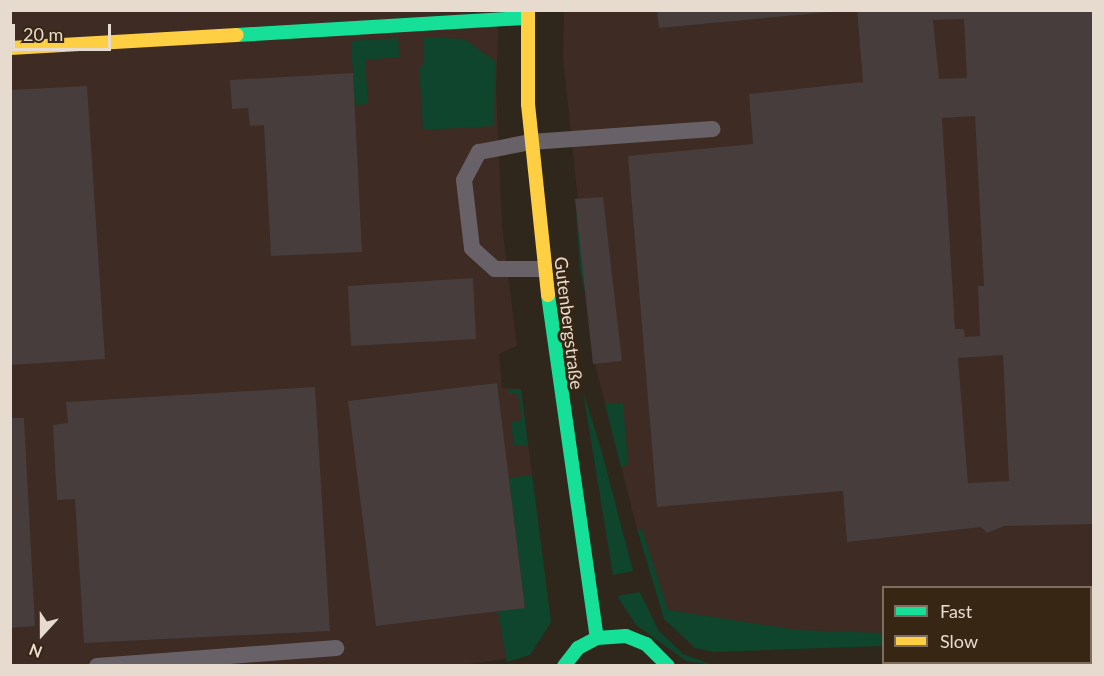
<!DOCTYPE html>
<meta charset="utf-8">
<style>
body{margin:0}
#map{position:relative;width:1104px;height:676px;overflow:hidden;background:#2f261c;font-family:Lato,sans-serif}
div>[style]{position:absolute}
.industrial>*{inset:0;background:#3d2b24}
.green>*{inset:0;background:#0e452c}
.building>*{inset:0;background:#463d3c}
.lane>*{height:16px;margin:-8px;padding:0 8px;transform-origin:8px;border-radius:8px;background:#686268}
.fast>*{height:14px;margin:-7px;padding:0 7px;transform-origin:7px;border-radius:7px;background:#16e098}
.slow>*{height:14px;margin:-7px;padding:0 7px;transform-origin:7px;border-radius:7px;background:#ffcf43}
span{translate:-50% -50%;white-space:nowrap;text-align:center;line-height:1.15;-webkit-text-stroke:6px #372614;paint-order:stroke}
.street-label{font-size:18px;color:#e7dbd0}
.frame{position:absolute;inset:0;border:12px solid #e7dbd0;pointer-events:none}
.legend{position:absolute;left:882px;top:586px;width:210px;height:78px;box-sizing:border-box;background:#372614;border:2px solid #7d6e5f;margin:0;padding:8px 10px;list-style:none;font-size:18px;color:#e7dbd0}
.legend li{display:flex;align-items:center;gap:12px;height:30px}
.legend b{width:30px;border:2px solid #7d6e5f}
.north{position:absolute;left:12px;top:604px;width:60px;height:60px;-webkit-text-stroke:4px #372614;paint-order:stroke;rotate:201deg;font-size:16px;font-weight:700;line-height:24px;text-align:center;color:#e7dbd0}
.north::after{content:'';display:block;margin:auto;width:21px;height:27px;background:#e7dbd0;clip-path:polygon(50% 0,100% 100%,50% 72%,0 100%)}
.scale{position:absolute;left:12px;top:24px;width:99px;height:27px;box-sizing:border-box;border:3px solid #e7dbd0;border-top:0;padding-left:8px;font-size:18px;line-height:21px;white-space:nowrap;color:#e7dbd0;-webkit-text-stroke:4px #372614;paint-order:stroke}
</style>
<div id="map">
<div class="industrial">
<div style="clip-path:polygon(10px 11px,499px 11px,496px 88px,502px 225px,517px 346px,499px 354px,502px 388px,521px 389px,551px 622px,530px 655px,455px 666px,11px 665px)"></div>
<div style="clip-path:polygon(564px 11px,1093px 11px,1093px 636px,1090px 588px,884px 588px,883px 643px,667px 618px,637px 529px,595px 364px,563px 58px)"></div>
</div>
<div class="green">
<div style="clip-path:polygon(423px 37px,464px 39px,495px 61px,494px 126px,423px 130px,419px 65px,424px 65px)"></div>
<div style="clip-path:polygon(398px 38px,399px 57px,365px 60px,368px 104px,355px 105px,351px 41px)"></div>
<div style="clip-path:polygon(575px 199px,576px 210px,589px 312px,580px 269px)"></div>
<div style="clip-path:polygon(508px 389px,521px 389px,528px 445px,514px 446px,511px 422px,522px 420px,518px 394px,509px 394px)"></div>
<div style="clip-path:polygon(583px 392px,600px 445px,633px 571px,613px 575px)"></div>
<div style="clip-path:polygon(623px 403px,628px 465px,621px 467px,605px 404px)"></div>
<div style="clip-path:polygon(532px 475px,551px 622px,530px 655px,507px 662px,498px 611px,525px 607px,509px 478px)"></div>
<div style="clip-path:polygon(637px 529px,642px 529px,668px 610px,797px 630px,883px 633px,883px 646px,713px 652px,695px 648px,664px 619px)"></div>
<div style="clip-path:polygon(640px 592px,658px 630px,683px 654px,713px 665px,686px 661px,636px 625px,617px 596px)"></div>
</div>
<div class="building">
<div style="clip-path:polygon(657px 10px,830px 10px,830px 12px,659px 28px)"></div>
<div style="clip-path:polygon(evenodd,857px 10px,1094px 10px,1094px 524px,1004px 526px,987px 533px,981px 527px,847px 542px,843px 491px,657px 507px,628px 156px,753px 144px,749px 94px,863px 82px,857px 10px,964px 19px,967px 78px,939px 79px,933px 20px,964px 19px,857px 10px,975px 116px,984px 286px,978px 286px,980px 336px,965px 337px,964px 329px,955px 329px,942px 118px,975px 116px,857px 10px,1003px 355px,1009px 481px,968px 483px,958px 358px,1003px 355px)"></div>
<div style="clip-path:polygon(353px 73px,362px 252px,271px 256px,264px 125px,250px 126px,248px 108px,232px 109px,230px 80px)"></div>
<div style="clip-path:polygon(87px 86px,105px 359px,10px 365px,10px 90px)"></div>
<div style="clip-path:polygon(603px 197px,622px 361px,593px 364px,575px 199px)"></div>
<div style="clip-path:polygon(473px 278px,476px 339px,351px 346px,348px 286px)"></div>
<div style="clip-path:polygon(497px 383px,525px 608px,376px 626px,348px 401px)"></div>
<div style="clip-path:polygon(315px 387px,330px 631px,84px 643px,75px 499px,57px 500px,53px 425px,68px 423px,66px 402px)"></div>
<div style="clip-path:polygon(10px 418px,24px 418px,35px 626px,10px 628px)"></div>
</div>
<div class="lane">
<div style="left:543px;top:269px;width:48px;rotate:180deg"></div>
<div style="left:495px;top:269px;width:31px;rotate:-138deg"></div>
<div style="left:472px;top:248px;width:68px;rotate:-96.7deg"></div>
<div style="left:464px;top:180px;width:32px;rotate:-62deg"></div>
<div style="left:479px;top:152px;width:53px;rotate:-10.9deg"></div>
<div style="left:531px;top:142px;width:182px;rotate:-4.1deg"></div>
<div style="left:97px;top:666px;width:240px;rotate:-4.3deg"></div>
</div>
<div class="fast">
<div style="left:237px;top:35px;width:290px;rotate:-3.4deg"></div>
<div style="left:548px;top:295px;width:346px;rotate:81.9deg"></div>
<div style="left:564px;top:666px;width:23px;rotate:-52deg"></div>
<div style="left:578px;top:648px;width:21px;rotate:-28deg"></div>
<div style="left:597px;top:638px;width:29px;rotate:-4deg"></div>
<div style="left:626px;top:636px;width:22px;rotate:22deg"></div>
<div style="left:646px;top:644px;width:31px;rotate:45deg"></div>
</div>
<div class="slow">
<div style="left:528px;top:10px;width:94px;rotate:90deg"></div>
<div style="left:528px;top:104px;width:192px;rotate:84deg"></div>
<div style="left:10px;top:48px;width:227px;rotate:-3.3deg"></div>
</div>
<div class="street-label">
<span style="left:569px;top:323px;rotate:83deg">Gutenbergstraße</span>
</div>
<div class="frame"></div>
<ul class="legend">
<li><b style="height:8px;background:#16e098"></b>Fast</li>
<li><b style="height:8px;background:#ffcf43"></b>Slow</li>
</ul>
<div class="north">N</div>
<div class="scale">20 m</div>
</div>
